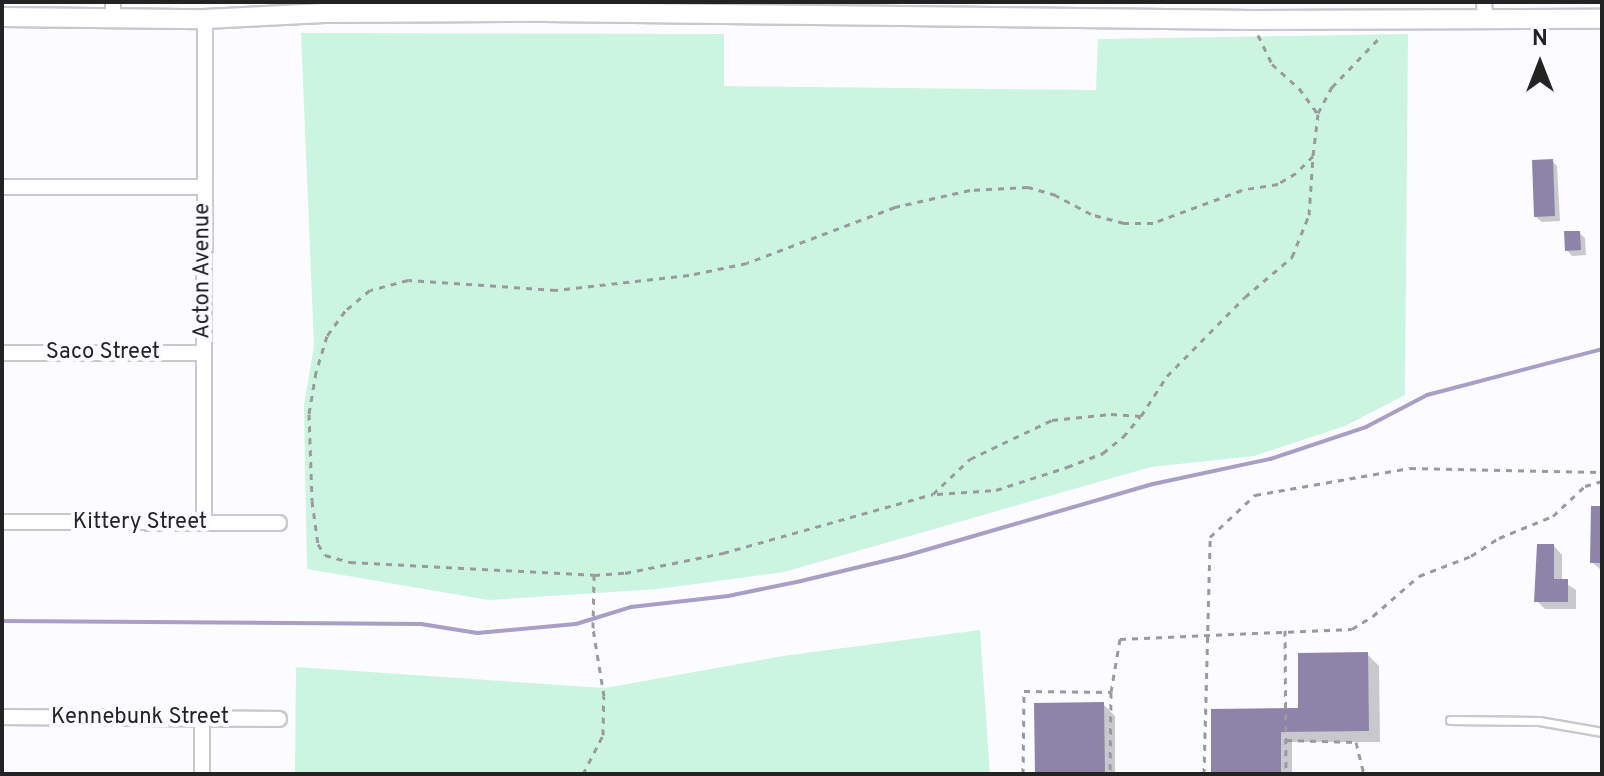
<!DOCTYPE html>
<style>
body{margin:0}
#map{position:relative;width:1604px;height:776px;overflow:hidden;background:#fcfbff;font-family:Overpass,sans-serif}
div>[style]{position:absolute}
.green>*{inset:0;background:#cbf5e1}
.shadow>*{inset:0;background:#0003}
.stream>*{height:4px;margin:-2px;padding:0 2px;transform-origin:2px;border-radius:2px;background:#a89ec6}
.building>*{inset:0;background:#8e84aa}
.path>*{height:3px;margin-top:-1.5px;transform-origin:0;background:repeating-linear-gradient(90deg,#9a9a9c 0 6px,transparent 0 12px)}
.roads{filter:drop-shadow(2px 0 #c9c8cc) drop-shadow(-2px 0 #c9c8cc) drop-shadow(0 2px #c9c8cc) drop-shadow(0 -2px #c9c8cc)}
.service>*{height:7px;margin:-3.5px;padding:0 3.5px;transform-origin:3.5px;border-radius:3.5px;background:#fff}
.minor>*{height:14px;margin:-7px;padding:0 7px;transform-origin:7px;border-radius:7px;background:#fff}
.tertiary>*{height:18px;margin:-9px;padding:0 9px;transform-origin:9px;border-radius:9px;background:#fff}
span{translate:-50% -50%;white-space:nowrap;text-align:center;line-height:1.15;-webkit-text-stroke:8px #fcfbff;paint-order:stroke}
.street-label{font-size:22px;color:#232324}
.frame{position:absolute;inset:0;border:4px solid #232324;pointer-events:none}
.north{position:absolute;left:1500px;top:24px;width:80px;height:80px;-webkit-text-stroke:6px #fcfbff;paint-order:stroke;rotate:0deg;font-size:22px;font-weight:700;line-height:32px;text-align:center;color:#232324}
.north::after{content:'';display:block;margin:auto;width:28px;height:36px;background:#232324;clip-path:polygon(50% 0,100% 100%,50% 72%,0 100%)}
</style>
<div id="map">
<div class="green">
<div style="clip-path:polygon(301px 33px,724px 34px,724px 86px,1096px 90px,1098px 39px,1408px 34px,1405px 395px,1345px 426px,1254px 456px,1151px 467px,784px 572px,658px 589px,489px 600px,307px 569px,304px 405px,314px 346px)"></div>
<div style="clip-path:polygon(980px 630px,990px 774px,295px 774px,296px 667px,605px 688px,783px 656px)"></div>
</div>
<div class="shadow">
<div style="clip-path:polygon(1552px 161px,1557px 166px,1560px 221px,1542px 222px,1536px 217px)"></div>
<div style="clip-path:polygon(1579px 233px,1585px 238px,1586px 255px,1572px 256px,1567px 250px)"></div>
<div style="clip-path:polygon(1602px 508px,1602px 571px,1592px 562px)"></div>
<div style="clip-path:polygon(1554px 546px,1562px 555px,1562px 581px,1576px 590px,1576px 609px,1545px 609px,1537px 601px)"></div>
<div style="clip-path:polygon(1367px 654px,1379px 666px,1380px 742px,1292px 742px,1292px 774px,1213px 774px,1300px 710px)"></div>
<div style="clip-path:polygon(1103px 704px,1115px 716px,1115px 774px,1037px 774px)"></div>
</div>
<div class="stream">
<div style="left:2px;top:621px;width:419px;rotate:0.4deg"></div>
<div style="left:421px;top:624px;width:57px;rotate:9.1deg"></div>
<div style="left:477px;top:633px;width:99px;rotate:-5.2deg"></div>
<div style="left:576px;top:624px;width:58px;rotate:-17.2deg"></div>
<div style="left:631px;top:607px;width:98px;rotate:-6.5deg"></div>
<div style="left:728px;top:596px;width:75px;rotate:-11.6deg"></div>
<div style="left:801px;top:581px;width:107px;rotate:-13.5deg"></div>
<div style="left:905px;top:556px;width:258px;rotate:-16.2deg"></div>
<div style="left:1153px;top:484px;width:120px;rotate:-12.1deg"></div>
<div style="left:1270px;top:459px;width:101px;rotate:-18.4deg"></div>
<div style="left:1366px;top:427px;width:69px;rotate:-27.7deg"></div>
<div style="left:1427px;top:395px;width:181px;rotate:-14.7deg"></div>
</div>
<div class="building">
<div style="clip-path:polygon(1553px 159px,1555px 216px,1534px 217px,1532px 160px)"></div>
<div style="clip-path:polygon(1564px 231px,1580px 231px,1581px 250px,1565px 251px)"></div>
<div style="clip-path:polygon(1591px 506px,1602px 506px,1602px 563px,1590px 563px)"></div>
<div style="clip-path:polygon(1537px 544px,1554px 544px,1554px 579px,1568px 579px,1568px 602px,1534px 602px)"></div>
<div style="clip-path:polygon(1368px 652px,1369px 731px,1281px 732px,1281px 774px,1211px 774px,1211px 709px,1298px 708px,1298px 653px)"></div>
<div style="clip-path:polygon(1104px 702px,1105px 774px,1035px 774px,1034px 703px)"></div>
</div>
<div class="path">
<div style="left:1258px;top:35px;width:32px;rotate:64deg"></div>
<div style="left:1272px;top:64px;width:36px;rotate:42deg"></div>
<div style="left:1299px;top:88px;width:32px;rotate:54deg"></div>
<div style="left:1318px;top:114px;width:42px;rotate:96.8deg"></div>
<div style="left:1313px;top:156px;width:24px;rotate:135deg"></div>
<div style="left:1296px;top:173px;width:21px;rotate:149deg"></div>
<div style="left:1278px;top:184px;width:36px;rotate:171deg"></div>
<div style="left:1242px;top:190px;width:95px;rotate:159.7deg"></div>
<div style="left:1153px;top:223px;width:29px;rotate:180deg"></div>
<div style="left:1124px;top:223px;width:34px;rotate:-165deg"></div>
<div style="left:1091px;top:214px;width:40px;rotate:-152deg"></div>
<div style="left:1056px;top:195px;width:29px;rotate:-164deg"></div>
<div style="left:1028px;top:187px;width:58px;rotate:177deg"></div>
<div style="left:970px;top:190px;width:77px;rotate:167.2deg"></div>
<div style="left:895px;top:207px;width:158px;rotate:159.3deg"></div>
<div style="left:747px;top:263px;width:59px;rotate:168.3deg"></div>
<div style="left:689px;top:275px;width:134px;rotate:173.6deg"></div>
<div style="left:556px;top:290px;width:148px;rotate:-176.1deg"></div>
<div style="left:408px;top:280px;width:39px;rotate:165deg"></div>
<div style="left:370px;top:290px;width:33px;rotate:140deg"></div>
<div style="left:345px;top:311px;width:31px;rotate:126deg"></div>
<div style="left:327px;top:336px;width:38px;rotate:107deg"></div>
<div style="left:316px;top:372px;width:43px;rotate:99.5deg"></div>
<div style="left:309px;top:414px;width:87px;rotate:88deg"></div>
<div style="left:312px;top:501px;width:43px;rotate:82.1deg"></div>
<div style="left:318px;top:544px;width:13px;rotate:58deg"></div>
<div style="left:325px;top:555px;width:26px;rotate:16deg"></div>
<div style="left:350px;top:562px;width:244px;rotate:3deg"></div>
<div style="left:594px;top:575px;width:31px;rotate:-4deg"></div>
<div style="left:625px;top:573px;width:100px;rotate:-11.5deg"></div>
<div style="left:723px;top:553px;width:218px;rotate:-15.7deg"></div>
<div style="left:933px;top:494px;width:51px;rotate:-43.4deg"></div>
<div style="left:970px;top:459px;width:91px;rotate:-25.4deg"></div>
<div style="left:1052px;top:420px;width:59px;rotate:-5.8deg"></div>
<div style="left:1111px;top:414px;width:30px;rotate:4deg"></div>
<div style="left:1141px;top:416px;width:48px;rotate:-57deg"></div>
<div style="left:1167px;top:376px;width:111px;rotate:-45.4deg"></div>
<div style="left:1245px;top:297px;width:62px;rotate:-40.4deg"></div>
<div style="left:1292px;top:257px;width:45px;rotate:-68deg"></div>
<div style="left:1309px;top:215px;width:59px;rotate:-86.1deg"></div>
<div style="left:1318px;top:113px;width:30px;rotate:-62deg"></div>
<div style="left:1332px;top:87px;width:71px;rotate:-46.1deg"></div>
<div style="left:937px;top:494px;width:59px;rotate:-3.9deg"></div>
<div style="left:996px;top:490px;width:75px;rotate:-17.9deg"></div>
<div style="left:1067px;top:467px;width:39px;rotate:-21deg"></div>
<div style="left:1103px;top:453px;width:26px;rotate:-39deg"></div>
<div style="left:1123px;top:437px;width:26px;rotate:-50deg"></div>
<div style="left:1285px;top:630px;width:144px;rotate:89.6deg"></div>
<div style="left:1111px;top:692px;width:54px;rotate:-80.4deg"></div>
<div style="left:1120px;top:639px;width:232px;rotate:-2.5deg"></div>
<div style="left:1352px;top:629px;width:25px;rotate:-32deg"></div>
<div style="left:1373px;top:616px;width:61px;rotate:-41deg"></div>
<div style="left:1419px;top:576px;width:56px;rotate:-21deg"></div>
<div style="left:1471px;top:556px;width:33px;rotate:-33deg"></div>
<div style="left:1499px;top:538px;width:58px;rotate:-22.2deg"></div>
<div style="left:1553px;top:516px;width:44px;rotate:-43.2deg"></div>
<div style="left:1585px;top:486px;width:18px;rotate:-16deg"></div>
<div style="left:1286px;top:740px;width:70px;rotate:1.6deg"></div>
<div style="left:1356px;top:742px;width:33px;rotate:76deg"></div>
<div style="left:583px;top:774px;width:44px;rotate:-62.9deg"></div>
<div style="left:603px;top:735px;width:39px;rotate:-89deg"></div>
<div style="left:604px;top:696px;width:69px;rotate:-99.2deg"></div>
<div style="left:593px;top:628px;width:53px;rotate:-88.9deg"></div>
<div style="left:1023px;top:774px;width:83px;rotate:-89.3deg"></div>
<div style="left:1024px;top:691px;width:87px;rotate:0.7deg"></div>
<div style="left:1111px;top:692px;width:82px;rotate:90.7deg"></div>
<div style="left:1204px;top:774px;width:237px;rotate:-88.5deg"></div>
<div style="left:1210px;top:537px;width:62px;rotate:-43deg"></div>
<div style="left:1255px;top:495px;width:157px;rotate:-9.9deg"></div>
<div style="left:1410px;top:468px;width:192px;rotate:1.2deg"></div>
</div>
<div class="roads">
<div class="service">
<div style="left:1450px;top:720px;width:89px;rotate:0.6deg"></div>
<div style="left:1539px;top:721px;width:64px;rotate:9.9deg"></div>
</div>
<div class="minor">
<div style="left:1484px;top:2px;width:16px;rotate:86deg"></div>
<div style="left:113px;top:18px;width:16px;rotate:-90deg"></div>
<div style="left:2px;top:187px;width:201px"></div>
<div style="left:2px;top:353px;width:202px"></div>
<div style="left:2px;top:522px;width:277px;rotate:0.2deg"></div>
<div style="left:204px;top:523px;width:504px;rotate:-89.89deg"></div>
<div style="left:2px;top:717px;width:277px;rotate:0.4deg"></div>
<div style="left:202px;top:774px;width:56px;rotate:-90deg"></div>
</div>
<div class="tertiary">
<div style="left:2px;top:17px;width:203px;rotate:0.6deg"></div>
<div style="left:205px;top:19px;width:119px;rotate:-2.9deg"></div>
<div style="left:324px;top:13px;width:221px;rotate:-0.3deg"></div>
<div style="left:545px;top:12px;width:708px;rotate:0.65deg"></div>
<div style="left:1253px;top:20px;width:349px;rotate:-0.2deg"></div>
</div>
</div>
<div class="street-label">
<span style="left:203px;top:271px;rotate:-90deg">Acton Avenue</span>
<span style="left:103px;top:353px">Saco Street</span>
<span style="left:140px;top:523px">Kittery Street</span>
<span style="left:140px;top:718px">Kennebunk Street</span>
</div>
<div class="frame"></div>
<div class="north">N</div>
</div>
